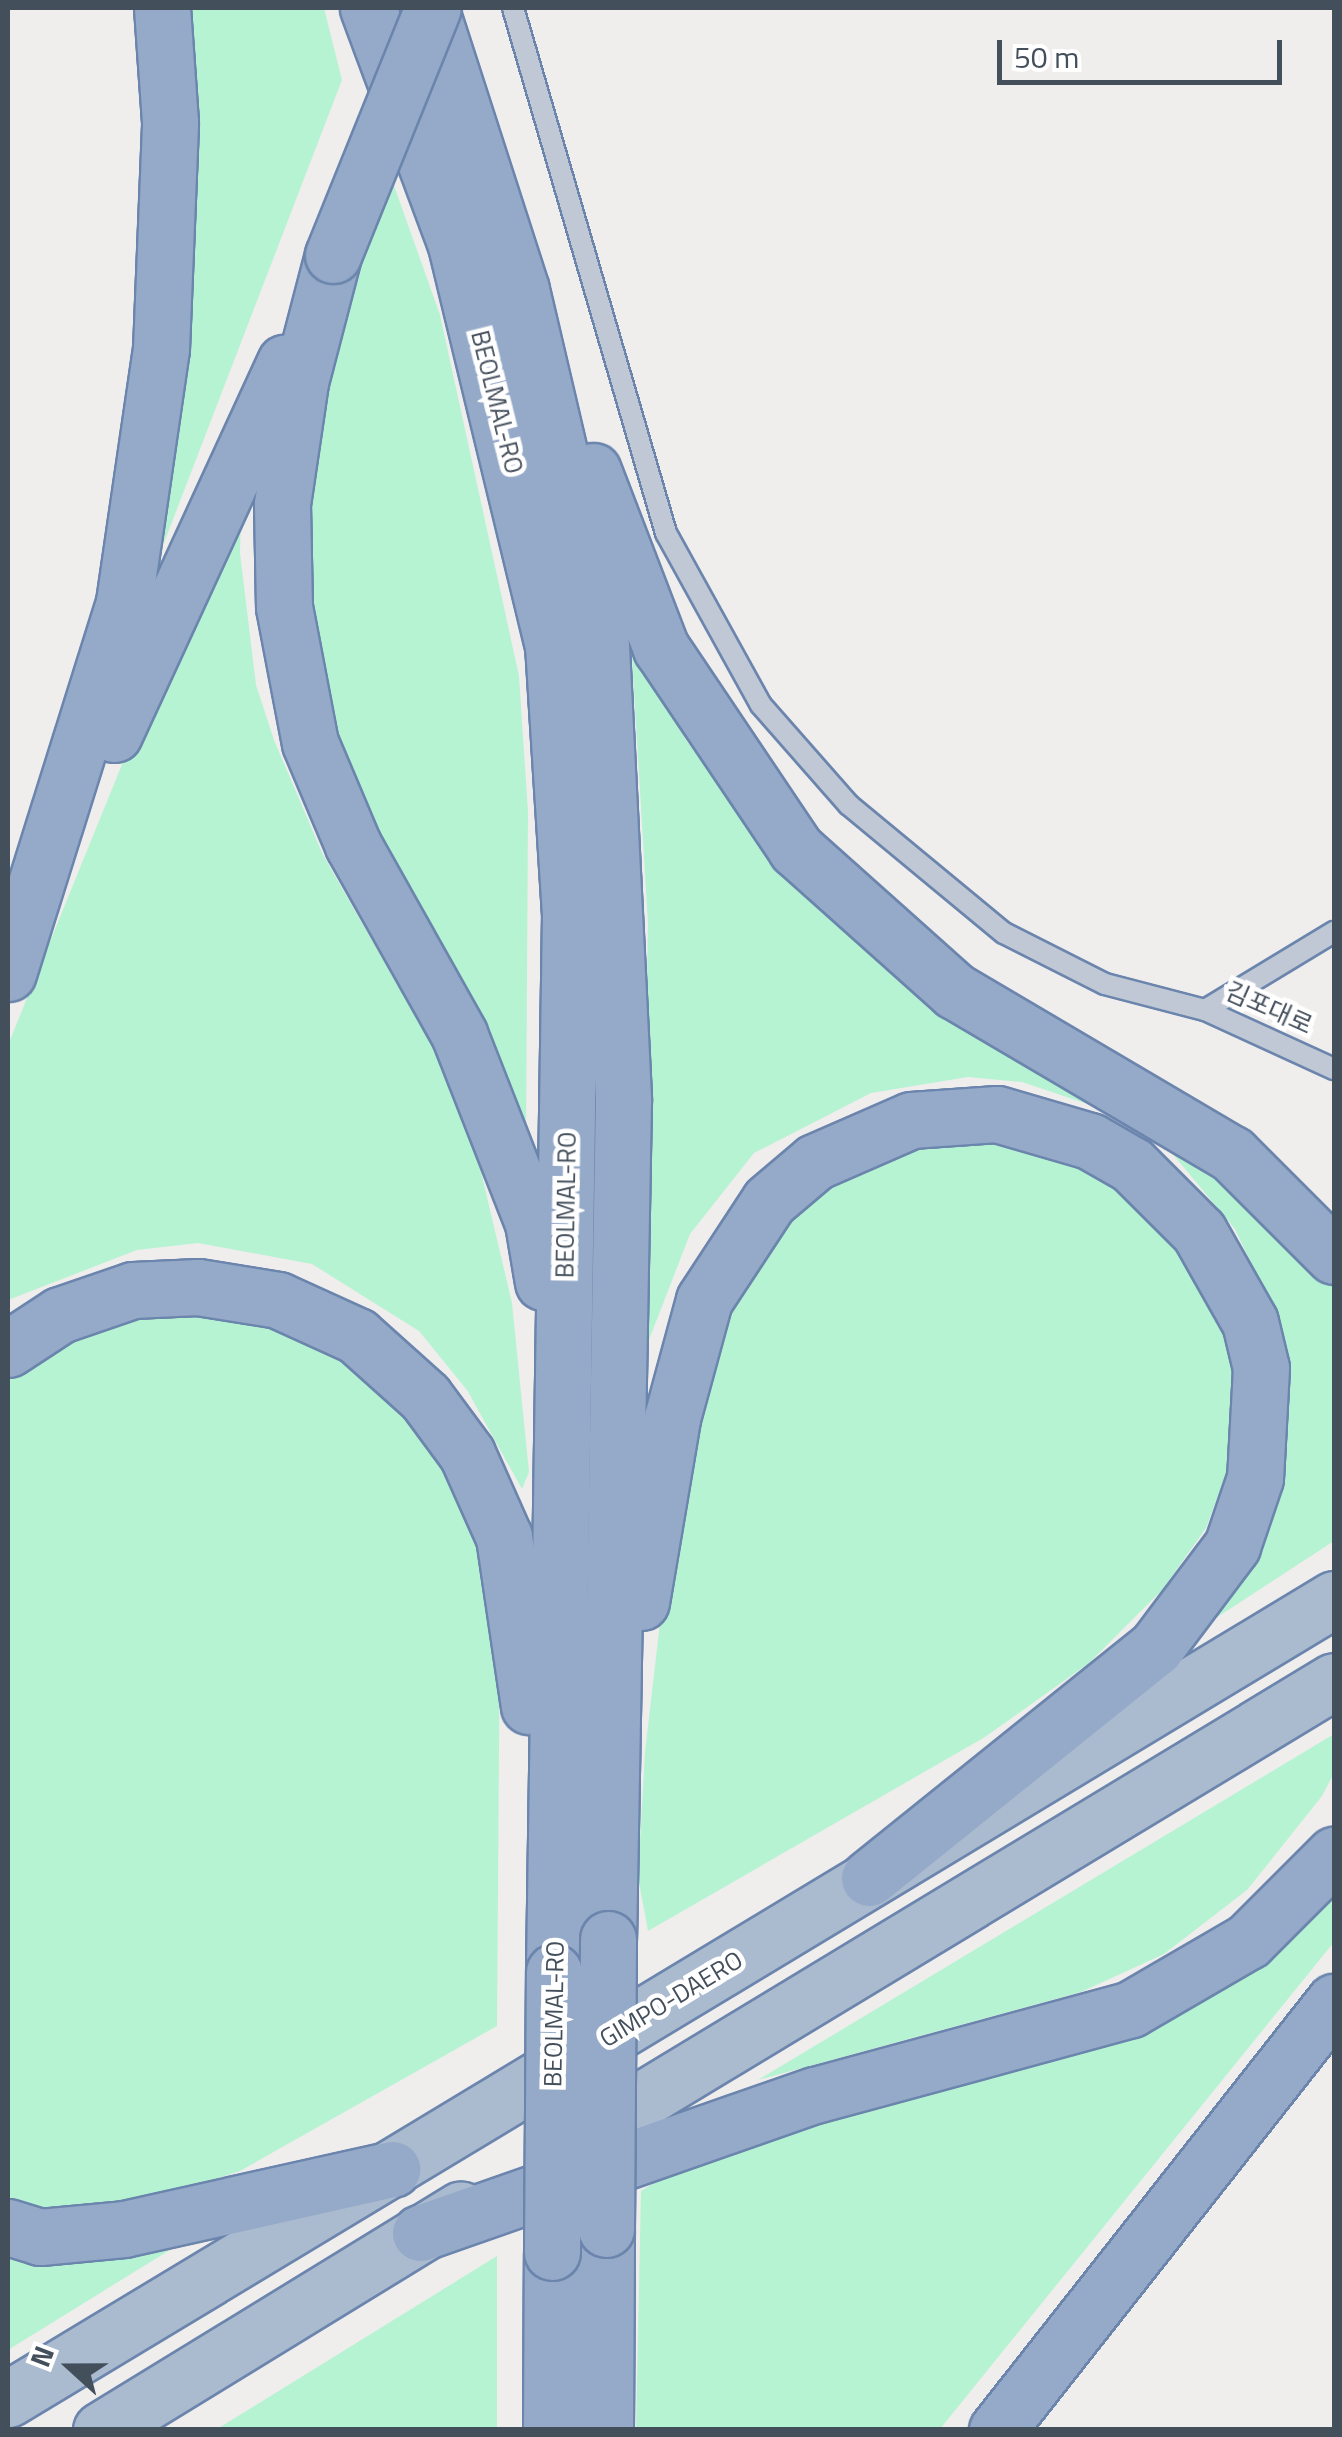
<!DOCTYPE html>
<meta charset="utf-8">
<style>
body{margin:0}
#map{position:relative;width:1342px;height:2437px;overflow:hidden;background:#f0eded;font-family:"Titillium Web","Noto Sans KR",sans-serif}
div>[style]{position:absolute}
.green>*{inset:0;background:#b6f3d3}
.roads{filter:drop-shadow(2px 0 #6b85ad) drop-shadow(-2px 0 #6b85ad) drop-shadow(0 2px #6b85ad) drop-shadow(0 -2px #6b85ad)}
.service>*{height:20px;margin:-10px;padding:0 10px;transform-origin:10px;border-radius:10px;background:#bfc8d4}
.primary>*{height:55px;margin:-27.5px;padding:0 27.5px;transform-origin:27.5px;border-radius:27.5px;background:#aabacf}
.trunk>*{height:55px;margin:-27.5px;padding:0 27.5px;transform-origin:27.5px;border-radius:27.5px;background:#95aac8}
.bridges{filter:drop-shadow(2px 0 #6b85ad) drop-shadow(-2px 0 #6b85ad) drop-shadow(0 2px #6b85ad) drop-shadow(0 -2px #6b85ad)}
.trunk-bridge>*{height:55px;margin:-27.5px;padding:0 27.5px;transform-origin:27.5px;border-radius:27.5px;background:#95aac8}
span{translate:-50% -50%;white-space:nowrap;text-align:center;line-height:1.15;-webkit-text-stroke:9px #fff;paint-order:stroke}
.street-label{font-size:25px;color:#444f5c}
.frame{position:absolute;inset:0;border:10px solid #444f5c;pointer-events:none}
.north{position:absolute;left:20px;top:2317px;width:100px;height:100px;-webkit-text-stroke:8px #fff;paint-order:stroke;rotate:291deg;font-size:28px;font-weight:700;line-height:40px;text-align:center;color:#444f5c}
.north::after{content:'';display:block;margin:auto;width:35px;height:45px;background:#444f5c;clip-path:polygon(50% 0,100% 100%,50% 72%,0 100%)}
.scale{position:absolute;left:997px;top:40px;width:285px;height:45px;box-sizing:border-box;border:5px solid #444f5c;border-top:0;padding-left:12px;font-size:30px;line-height:35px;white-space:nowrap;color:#444f5c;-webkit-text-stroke:8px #fff;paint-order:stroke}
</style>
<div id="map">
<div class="green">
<div style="clip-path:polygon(186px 8px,324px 8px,342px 80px,152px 574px)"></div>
<div style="clip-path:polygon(386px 163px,440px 315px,519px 676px,528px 812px,526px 1143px,326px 758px,291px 589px,327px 299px,381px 215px)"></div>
<div style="clip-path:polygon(242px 469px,240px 553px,256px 685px,274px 740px,323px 855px,438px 1056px,474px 1142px,512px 1303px,529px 1472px,522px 1489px,467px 1390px,419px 1331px,312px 1264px,198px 1243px,137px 1250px,8px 1300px,8px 1045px)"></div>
<div style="clip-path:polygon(631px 641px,686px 740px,759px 838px,1074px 1059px,1334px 1267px,1334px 1541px,1179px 1642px,1278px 1349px,1262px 1287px,1235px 1229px,1171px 1152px,1117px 1114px,1022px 1082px,968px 1077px,871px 1093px,754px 1153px,690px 1234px,640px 1363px,648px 924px)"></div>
<div style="clip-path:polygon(1034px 1129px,1164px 1209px,1225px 1329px,1237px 1399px,1231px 1461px,1206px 1528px,1162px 1590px,1089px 1663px,985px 1737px,648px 1931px,638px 1877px,645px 1752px,693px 1338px,831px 1151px)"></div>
<div style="clip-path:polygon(148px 1303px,301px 1324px,389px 1386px,480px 1518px,500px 1613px,497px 2026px,240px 2171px,129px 2207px,8px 2211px,8px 1360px)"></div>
<div style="clip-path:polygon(1334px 1734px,1334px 1773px,1322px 1796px,1247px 1890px,1164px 1954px,1081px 1992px,758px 2080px)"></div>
<div style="clip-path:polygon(1334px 1861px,1334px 1942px,940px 2429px,636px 2430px,641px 2191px,710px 2149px,1122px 2020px)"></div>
<div style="clip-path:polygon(186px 2240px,8px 2350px,8px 2249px)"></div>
<div style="clip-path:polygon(497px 2256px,497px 2429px,217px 2429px)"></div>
</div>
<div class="roads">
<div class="service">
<div style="left:513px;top:8px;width:547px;rotate:73.75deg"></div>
<div style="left:666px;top:533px;width:196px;rotate:61.1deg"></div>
<div style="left:761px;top:705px;width:133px;rotate:48.7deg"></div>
<div style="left:849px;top:805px;width:201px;rotate:39.6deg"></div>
<div style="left:1004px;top:933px;width:113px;rotate:26.8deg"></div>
<div style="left:1105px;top:984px;width:103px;rotate:14.6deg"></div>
<div style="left:1205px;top:1010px;width:142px;rotate:24.6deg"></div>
<div style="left:1205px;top:1010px;width:151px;rotate:-31.2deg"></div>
</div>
<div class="primary">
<div style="left:569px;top:2144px;width:894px;rotate:-31.18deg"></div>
<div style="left:8px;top:2399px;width:1549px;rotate:-31.1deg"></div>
<div style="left:101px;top:2430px;width:422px;rotate:-31.5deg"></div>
</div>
<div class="trunk">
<div style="left:368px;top:8px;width:253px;rotate:69.6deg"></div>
<div style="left:456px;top:245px;width:412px;rotate:76.4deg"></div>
<div style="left:553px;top:645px;width:270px;rotate:86.4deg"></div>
<div style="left:570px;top:914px;width:1058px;rotate:90.87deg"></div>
<div style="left:430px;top:8px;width:296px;rotate:72.1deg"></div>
<div style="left:521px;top:290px;width:345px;rotate:76.8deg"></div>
<div style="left:600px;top:626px;width:475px;rotate:87.2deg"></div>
<div style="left:623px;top:1100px;width:839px;rotate:91.02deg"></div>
<div style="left:333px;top:255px;width:131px;rotate:104.6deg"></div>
<div style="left:300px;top:382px;width:123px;rotate:98.4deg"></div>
<div style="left:282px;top:504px;width:103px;rotate:88.9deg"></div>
<div style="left:284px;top:607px;width:138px;rotate:79.2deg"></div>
<div style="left:310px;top:743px;width:111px;rotate:67.1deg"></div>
<div style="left:353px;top:845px;width:217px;rotate:60.7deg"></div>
<div style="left:459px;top:1034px;width:203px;rotate:68.6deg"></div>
<div style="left:533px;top:1223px;width:60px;rotate:80.4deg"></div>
<div style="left:593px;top:471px;width:190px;rotate:69deg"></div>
<div style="left:661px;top:648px;width:242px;rotate:56.1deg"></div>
<div style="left:796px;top:849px;width:213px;rotate:41.8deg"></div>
<div style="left:955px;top:991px;width:321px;rotate:30.5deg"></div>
<div style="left:1232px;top:1154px;width:144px;rotate:45deg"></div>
<div style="left:114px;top:734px;width:409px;rotate:-65.3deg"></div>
<div style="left:8px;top:973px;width:389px;rotate:-72.6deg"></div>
<div style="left:124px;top:602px;width:256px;rotate:-81.7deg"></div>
<div style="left:161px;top:349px;width:227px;rotate:-87.7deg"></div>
<div style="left:170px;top:122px;width:114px;rotate:-94deg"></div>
<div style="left:8px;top:1349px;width:62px;rotate:-33.2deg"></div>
<div style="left:60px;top:1315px;width:77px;rotate:-18.9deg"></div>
<div style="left:133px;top:1290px;width:65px;rotate:-2.6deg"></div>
<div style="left:198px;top:1287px;width:81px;rotate:9.2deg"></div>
<div style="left:278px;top:1300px;width:87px;rotate:24.5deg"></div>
<div style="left:357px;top:1336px;width:91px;rotate:41.9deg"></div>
<div style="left:425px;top:1397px;width:71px;rotate:53.6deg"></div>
<div style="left:467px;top:1454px;width:91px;rotate:66deg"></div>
<div style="left:504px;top:1537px;width:171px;rotate:81.6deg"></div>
<div style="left:641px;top:1602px;width:187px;rotate:-80.4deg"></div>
<div style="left:672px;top:1418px;width:122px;rotate:-74.8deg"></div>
<div style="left:704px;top:1300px;width:118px;rotate:-56.7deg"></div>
<div style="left:769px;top:1201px;width:60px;rotate:-40.3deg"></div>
<div style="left:815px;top:1162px;width:105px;rotate:-23.6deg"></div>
<div style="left:911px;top:1120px;width:86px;rotate:-4deg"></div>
<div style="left:997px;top:1114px;width:97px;rotate:16.2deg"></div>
<div style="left:1090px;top:1141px;width:48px;rotate:29.7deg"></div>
<div style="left:1132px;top:1165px;width:95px;rotate:45deg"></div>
<div style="left:1199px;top:1232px;width:103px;rotate:60.5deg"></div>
<div style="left:1250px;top:1322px;width:47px;rotate:76.6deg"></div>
<div style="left:1261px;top:1368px;width:110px;rotate:93.1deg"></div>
<div style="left:1255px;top:1478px;width:72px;rotate:108.7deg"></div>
<div style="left:1232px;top:1546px;width:128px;rotate:127deg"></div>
<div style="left:1155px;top:1648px;width:367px;rotate:141.2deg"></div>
<div style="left:8px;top:2227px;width:34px;rotate:17deg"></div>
<div style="left:40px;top:2237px;width:84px;rotate:-5.4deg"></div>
<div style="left:124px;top:2229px;width:275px;rotate:-12.6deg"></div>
<div style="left:420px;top:2233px;width:418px;rotate:-19.3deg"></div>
<div style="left:815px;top:2095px;width:327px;rotate:-15.2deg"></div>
<div style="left:1131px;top:2009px;width:135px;rotate:-30.2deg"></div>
<div style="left:1248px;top:1941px;width:122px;rotate:-45deg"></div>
<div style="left:551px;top:2430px;width:178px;rotate:-89.7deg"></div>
<div style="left:605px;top:2430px;width:201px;rotate:-89.7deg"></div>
<div style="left:997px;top:2430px;width:545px;rotate:-51.78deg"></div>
</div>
</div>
<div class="bridges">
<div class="trunk-bridge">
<div style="left:333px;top:255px;width:266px;rotate:-68deg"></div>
<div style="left:606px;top:2229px;width:290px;rotate:-89.6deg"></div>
<div style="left:552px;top:2252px;width:280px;rotate:-89.6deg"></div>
</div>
</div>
<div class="street-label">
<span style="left:497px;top:402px;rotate:76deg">BEOLMAL-RO</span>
<span style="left:1269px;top:1008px;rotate:24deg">김포대로</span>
<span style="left:566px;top:1205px;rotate:-89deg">BEOLMAL-RO</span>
<span style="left:671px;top:1999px;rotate:-31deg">GIMPO-DAERO</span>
<span style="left:554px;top:2014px;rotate:-89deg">BEOLMAL-RO</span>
</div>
<div class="frame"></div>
<div class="north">N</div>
<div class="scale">50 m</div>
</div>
